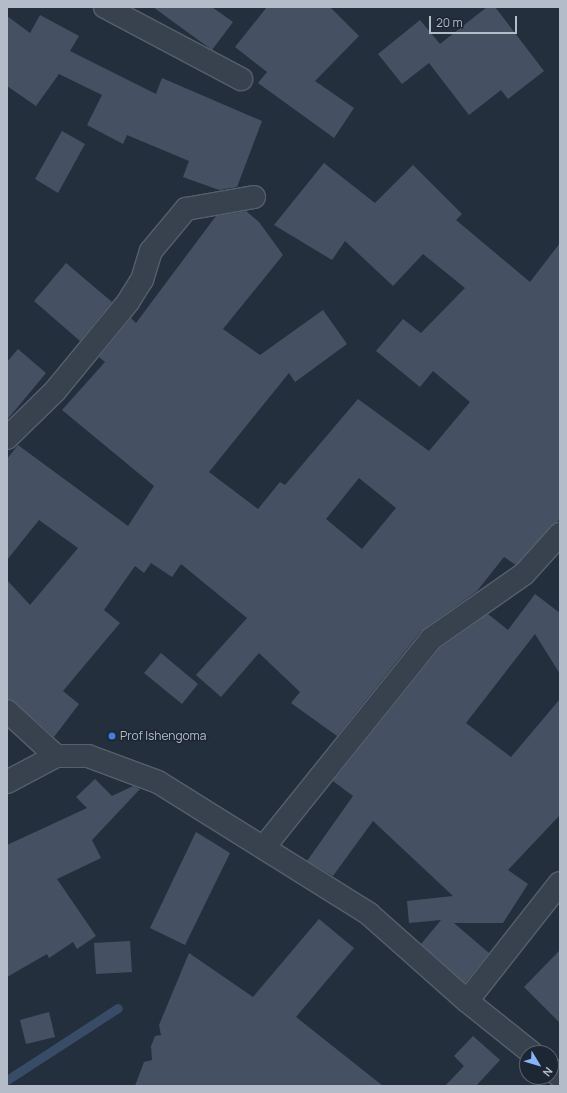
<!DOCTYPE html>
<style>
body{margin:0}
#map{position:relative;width:567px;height:1093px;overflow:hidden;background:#242f3e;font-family:Manrope,sans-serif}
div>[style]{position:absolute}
.stream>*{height:9px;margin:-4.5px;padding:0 4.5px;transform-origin:4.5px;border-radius:4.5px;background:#394c67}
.building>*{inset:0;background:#455162}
.roads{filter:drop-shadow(1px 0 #565f6c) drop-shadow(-1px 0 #565f6c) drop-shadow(0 1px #565f6c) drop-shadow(0 -1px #565f6c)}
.street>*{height:22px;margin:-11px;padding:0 11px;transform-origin:11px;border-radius:11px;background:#38414e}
.dots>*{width:11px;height:11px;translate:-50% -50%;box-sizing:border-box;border:2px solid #1d2633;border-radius:50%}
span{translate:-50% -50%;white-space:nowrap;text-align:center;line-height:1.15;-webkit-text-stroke:3px #1d2633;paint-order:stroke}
.poi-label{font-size:12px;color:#b4bcc9}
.left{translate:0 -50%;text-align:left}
.frame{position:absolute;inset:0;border:8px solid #b4bcc9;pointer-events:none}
.north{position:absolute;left:519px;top:1045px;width:40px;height:40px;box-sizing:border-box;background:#1d2633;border:1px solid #59626f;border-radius:50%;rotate:128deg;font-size:11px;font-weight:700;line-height:16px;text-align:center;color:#b4bcc9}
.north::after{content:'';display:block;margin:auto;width:14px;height:18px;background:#8ab4f8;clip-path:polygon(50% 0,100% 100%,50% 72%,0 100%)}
.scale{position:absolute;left:429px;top:16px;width:88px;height:18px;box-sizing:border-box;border:2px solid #b4bcc9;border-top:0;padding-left:5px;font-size:12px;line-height:14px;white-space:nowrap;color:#b4bcc9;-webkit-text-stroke:3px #1d2633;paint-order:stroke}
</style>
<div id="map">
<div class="stream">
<div style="left:7px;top:1080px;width:132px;rotate:-33deg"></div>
</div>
<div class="building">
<div style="clip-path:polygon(153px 7px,212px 7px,233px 22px,212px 50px)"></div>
<div style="clip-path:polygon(267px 7px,330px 7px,359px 36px,315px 81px,354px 108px,334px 138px,258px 83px,267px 72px,235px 47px)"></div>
<div style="clip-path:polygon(487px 7px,495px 7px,544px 71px,508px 99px,501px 90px,469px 115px,429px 63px,402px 84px,378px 54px,420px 20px,440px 44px)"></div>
<div style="clip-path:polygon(40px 15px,79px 36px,70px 51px,156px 94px,162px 78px,262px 121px,237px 187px,219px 190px,183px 177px,189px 161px,127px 135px,123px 144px,87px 125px,102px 95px,59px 74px,36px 106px,7px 86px,7px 16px,30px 33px)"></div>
<div style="clip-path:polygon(62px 131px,85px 144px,58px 193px,35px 179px)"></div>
<div style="clip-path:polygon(evenodd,324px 163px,375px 203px,413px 165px,462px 214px,456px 220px,530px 282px,560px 243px,560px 519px,516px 565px,504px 557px,477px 591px,421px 631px,337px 736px,291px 703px,300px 692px,259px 653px,221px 697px,196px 675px,247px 618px,181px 564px,172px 577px,151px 563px,144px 573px,135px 566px,104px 610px,120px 623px,63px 691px,79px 704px,54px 737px,15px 702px,7px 699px,7px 580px,30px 605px,78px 548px,39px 520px,7px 560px,7px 459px,18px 445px,128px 526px,154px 486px,62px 410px,105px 362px,99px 357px,131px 318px,136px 323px,216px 216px,246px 211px,259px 222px,283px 255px,223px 329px,260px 355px,323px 310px,347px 344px,295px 382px,289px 373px,209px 472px,258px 509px,280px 482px,285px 485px,358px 399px,429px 451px,470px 402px,433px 371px,420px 387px,376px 351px,403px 319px,421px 333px,465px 288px,423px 254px,393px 286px,345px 241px,332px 260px,274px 225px,324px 163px,359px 478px,396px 508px,362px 549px,326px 519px,359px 478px)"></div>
<div style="clip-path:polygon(66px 263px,112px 302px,80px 341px,34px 301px)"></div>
<div style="clip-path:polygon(18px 349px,46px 373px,7px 420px,7px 362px)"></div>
<div style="clip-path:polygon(535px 594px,560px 613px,560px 674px,535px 634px,466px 723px,511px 757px,560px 699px,560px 815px,508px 870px,528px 884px,503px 923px,454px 923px,489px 953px,465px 983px,421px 944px,441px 920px,409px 923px,407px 901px,453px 896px,373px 821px,333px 876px,307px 861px,353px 796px,333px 781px,440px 648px,488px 614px,508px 630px)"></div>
<div style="clip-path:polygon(161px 653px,198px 684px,182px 704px,144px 673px)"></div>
<div style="clip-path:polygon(95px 779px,112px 796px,133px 786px,140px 789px,92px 840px,101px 858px,57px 879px,96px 936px,77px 949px,73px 942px,49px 958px,47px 954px,7px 977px,7px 845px,87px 808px,76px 797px)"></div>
<div style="clip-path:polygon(196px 832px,230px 853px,185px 945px,150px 928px)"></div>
<div style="clip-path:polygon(319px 919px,354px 948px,296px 1017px,383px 1086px,135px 1086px,144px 1062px,152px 1060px,151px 1046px,155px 1036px,161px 1035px,159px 1025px,189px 953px,253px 997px)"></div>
<div style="clip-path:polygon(130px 941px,132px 972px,96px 974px,94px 943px)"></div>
<div style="clip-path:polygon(560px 950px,560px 1023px,524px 987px)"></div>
<div style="clip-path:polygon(49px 1012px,55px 1037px,26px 1044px,20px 1020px)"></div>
<div style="clip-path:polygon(473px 1036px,500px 1060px,476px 1086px,445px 1086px,464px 1066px,454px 1056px)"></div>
</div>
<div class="roads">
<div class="street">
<div style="left:105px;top:7px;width:154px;rotate:27.9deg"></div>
<div style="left:7px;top:438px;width:67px;rotate:-44.4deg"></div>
<div style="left:55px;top:391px;width:115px;rotate:-50.6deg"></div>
<div style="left:128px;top:302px;width:26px;rotate:-58deg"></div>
<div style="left:142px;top:280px;width:30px;rotate:-73deg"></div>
<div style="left:151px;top:251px;width:55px;rotate:-50.2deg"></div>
<div style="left:186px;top:209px;width:69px;rotate:-10deg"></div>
<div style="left:7px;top:711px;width:67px;rotate:42.6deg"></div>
<div style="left:7px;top:782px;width:55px;rotate:-28deg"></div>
<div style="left:56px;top:756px;width:32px"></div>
<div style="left:88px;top:756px;width:75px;rotate:20.4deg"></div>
<div style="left:158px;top:782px;width:249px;rotate:32deg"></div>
<div style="left:369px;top:914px;width:131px;rotate:41.6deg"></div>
<div style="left:467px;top:1001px;width:83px;rotate:38.7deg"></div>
<div style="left:264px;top:847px;width:267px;rotate:-51.2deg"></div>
<div style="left:431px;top:639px;width:113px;rotate:-35deg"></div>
<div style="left:524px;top:574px;width:54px;rotate:-48deg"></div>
<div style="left:467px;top:1001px;width:150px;rotate:-51.8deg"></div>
<div style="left:551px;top:1069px;width:11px;rotate:38deg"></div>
</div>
</div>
<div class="dots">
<div style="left:112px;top:736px;background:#3f7fe0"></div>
</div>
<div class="poi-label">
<span class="left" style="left:120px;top:736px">Prof Ishengoma</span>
</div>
<div class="frame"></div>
<div class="north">N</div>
<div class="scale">20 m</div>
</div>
